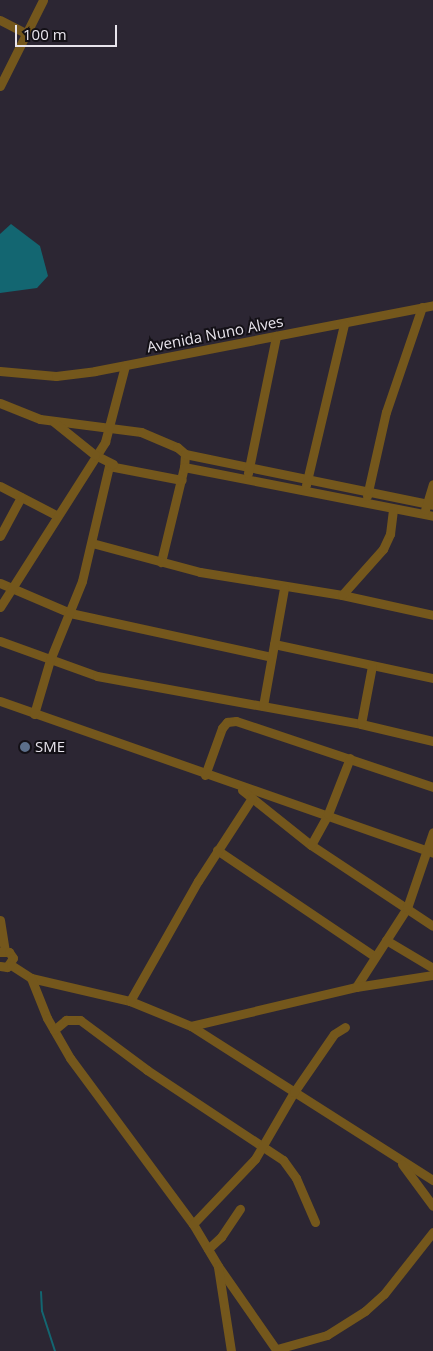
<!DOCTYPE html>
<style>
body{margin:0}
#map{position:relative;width:433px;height:1351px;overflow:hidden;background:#2c2633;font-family:"Open Sans",sans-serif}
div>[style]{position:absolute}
.water>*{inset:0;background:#136671}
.stream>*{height:2px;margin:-1px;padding:0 1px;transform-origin:1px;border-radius:1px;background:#136671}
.minor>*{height:9px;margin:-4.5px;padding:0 4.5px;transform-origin:4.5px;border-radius:4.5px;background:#74571c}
.dots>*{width:14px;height:14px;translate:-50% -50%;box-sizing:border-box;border:2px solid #131016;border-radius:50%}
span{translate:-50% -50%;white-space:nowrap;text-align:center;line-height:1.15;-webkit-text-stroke:4px #131016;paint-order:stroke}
.street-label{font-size:15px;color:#e8e4ec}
.poi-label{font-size:15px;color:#e8e4ec}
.left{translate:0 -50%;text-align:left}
.scale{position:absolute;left:15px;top:25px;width:102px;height:22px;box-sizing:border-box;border:2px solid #e8e4ec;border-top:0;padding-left:6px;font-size:15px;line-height:18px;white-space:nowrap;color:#e8e4ec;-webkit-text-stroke:4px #131016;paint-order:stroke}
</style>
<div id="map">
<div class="water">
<div style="clip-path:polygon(11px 224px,40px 246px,48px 276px,37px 288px,0 293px,0 234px)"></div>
</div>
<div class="stream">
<div style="left:41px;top:1292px;width:19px;rotate:87deg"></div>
<div style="left:42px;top:1311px;width:42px;rotate:72deg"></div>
</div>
<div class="minor">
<div style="left:0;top:20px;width:29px;rotate:27deg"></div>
<div style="left:0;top:86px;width:96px;rotate:-63.4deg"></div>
<div style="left:0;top:371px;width:56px;rotate:5.1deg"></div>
<div style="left:56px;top:376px;width:39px;rotate:-7deg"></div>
<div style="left:95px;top:371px;width:344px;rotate:-11deg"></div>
<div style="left:0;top:403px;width:43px;rotate:21.8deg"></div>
<div style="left:40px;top:419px;width:102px;rotate:7.3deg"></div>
<div style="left:141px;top:432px;width:39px;rotate:23deg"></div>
<div style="left:177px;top:447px;width:11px;rotate:41deg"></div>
<div style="left:185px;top:454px;width:13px;rotate:94deg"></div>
<div style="left:184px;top:467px;width:98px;rotate:103.6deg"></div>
<div style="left:185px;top:454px;width:253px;rotate:11.6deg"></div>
<div style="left:109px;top:466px;width:74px;rotate:10.9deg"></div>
<div style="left:184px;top:467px;width:254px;rotate:11.1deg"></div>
<div style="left:248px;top:473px;width:140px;rotate:-78.4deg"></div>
<div style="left:306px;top:485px;width:165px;rotate:-76.7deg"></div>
<div style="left:0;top:486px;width:63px;rotate:27.4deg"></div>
<div style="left:367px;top:496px;width:86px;rotate:-77.3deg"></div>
<div style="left:386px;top:412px;width:111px;rotate:-71.1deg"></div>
<div style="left:425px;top:510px;width:27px;rotate:-73deg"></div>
<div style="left:0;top:536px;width:44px;rotate:-61.7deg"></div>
<div style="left:92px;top:543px;width:112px;rotate:15deg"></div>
<div style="left:200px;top:572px;width:144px;rotate:9.2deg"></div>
<div style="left:342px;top:595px;width:93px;rotate:12.4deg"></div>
<div style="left:0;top:583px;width:76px;rotate:23.2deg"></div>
<div style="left:70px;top:613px;width:206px;rotate:12.3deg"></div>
<div style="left:342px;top:595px;width:62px;rotate:-48.3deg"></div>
<div style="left:383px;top:549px;width:17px;rotate:-65deg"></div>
<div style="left:390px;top:534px;width:24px;rotate:-83deg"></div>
<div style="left:0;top:607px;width:196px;rotate:-57.5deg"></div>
<div style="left:105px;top:442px;width:79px;rotate:-75.3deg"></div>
<div style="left:0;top:641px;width:103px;rotate:19.8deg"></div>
<div style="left:97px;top:676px;width:268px;rotate:10.3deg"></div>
<div style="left:361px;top:724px;width:74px;rotate:13.3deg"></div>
<div style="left:274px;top:644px;width:163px;rotate:12.1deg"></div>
<div style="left:0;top:701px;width:459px;rotate:19.3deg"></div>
<div style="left:263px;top:706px;width:120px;rotate:-79.9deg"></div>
<div style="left:34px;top:714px;width:56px;rotate:-73.5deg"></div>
<div style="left:50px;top:660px;width:85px;rotate:-67.9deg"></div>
<div style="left:82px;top:581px;width:118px;rotate:-76.8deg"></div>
<div style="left:109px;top:466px;width:4px;rotate:-27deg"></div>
<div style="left:113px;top:464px;width:20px;rotate:-153deg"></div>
<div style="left:95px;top:455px;width:53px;rotate:-141.2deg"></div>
<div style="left:361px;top:724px;width:59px;rotate:-79.3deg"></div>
<div style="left:205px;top:775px;width:50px;rotate:-70.1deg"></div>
<div style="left:222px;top:728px;width:8px;rotate:-50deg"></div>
<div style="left:227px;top:722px;width:9px;rotate:-6deg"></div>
<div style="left:236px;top:721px;width:208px;rotate:18.5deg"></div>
<div style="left:242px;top:790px;width:88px;rotate:38.6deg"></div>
<div style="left:311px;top:845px;width:146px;rotate:33.6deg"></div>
<div style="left:311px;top:845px;width:35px;rotate:-61deg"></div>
<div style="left:328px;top:814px;width:60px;rotate:-68.6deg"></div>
<div style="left:217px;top:850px;width:189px;rotate:34deg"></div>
<div style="left:0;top:920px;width:31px;rotate:81deg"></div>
<div style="left:386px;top:940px;width:55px;rotate:30.8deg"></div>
<div style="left:0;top:952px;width:9px"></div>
<div style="left:9px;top:952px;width:7px;rotate:56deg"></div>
<div style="left:13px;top:958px;width:11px;rotate:124deg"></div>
<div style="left:7px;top:967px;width:7px;rotate:-172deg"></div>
<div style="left:11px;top:965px;width:24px;rotate:33deg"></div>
<div style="left:31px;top:978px;width:102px;rotate:13.1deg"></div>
<div style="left:130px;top:1001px;width:66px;rotate:22.3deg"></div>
<div style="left:191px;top:1026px;width:287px;rotate:32.5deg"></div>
<div style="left:31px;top:978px;width:43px;rotate:68.2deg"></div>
<div style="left:47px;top:1018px;width:46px;rotate:60.1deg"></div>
<div style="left:70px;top:1058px;width:207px;rotate:53.5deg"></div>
<div style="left:193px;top:1224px;width:49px;rotate:59.2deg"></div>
<div style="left:218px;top:1266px;width:103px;rotate:55.2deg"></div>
<div style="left:356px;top:987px;width:94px;rotate:-57.2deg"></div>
<div style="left:407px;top:908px;width:80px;rotate:-71.1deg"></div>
<div style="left:130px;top:1001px;width:138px;rotate:-60.5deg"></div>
<div style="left:198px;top:881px;width:99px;rotate:-57deg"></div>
<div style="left:191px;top:1026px;width:170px;rotate:-13.3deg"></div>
<div style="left:356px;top:987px;width:78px;rotate:-8.9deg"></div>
<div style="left:54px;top:1030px;width:16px;rotate:-40deg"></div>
<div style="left:66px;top:1020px;width:14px"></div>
<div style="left:80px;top:1020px;width:84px;rotate:36.7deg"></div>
<div style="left:147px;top:1070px;width:163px;rotate:33.5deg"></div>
<div style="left:283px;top:1160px;width:22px;rotate:54deg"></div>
<div style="left:296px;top:1178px;width:48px;rotate:66.6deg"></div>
<div style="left:402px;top:1164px;width:52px;rotate:53.6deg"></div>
<div style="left:193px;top:1224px;width:90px;rotate:-46.4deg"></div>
<div style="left:255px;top:1159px;width:78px;rotate:-59.8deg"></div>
<div style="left:294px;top:1092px;width:70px;rotate:-55.4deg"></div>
<div style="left:334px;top:1034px;width:13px;rotate:-32deg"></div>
<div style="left:208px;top:1249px;width:18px;rotate:-43deg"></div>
<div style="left:221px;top:1237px;width:34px;rotate:-56deg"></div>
<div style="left:218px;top:1267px;width:85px;rotate:81.2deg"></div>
<div style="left:277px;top:1349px;width:52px;rotate:-15.6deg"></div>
<div style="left:327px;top:1335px;width:45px;rotate:-32.3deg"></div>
<div style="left:365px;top:1311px;width:25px;rotate:-42deg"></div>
<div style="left:384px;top:1294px;width:79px;rotate:-51.7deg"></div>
</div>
<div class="dots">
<div style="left:25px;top:747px;background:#5c6f8a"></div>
</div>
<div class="street-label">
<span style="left:215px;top:334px;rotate:-11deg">Avenida Nuno Alves</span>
</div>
<div class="poi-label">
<span class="left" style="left:35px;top:747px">SME</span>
</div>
<div class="scale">100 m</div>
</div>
